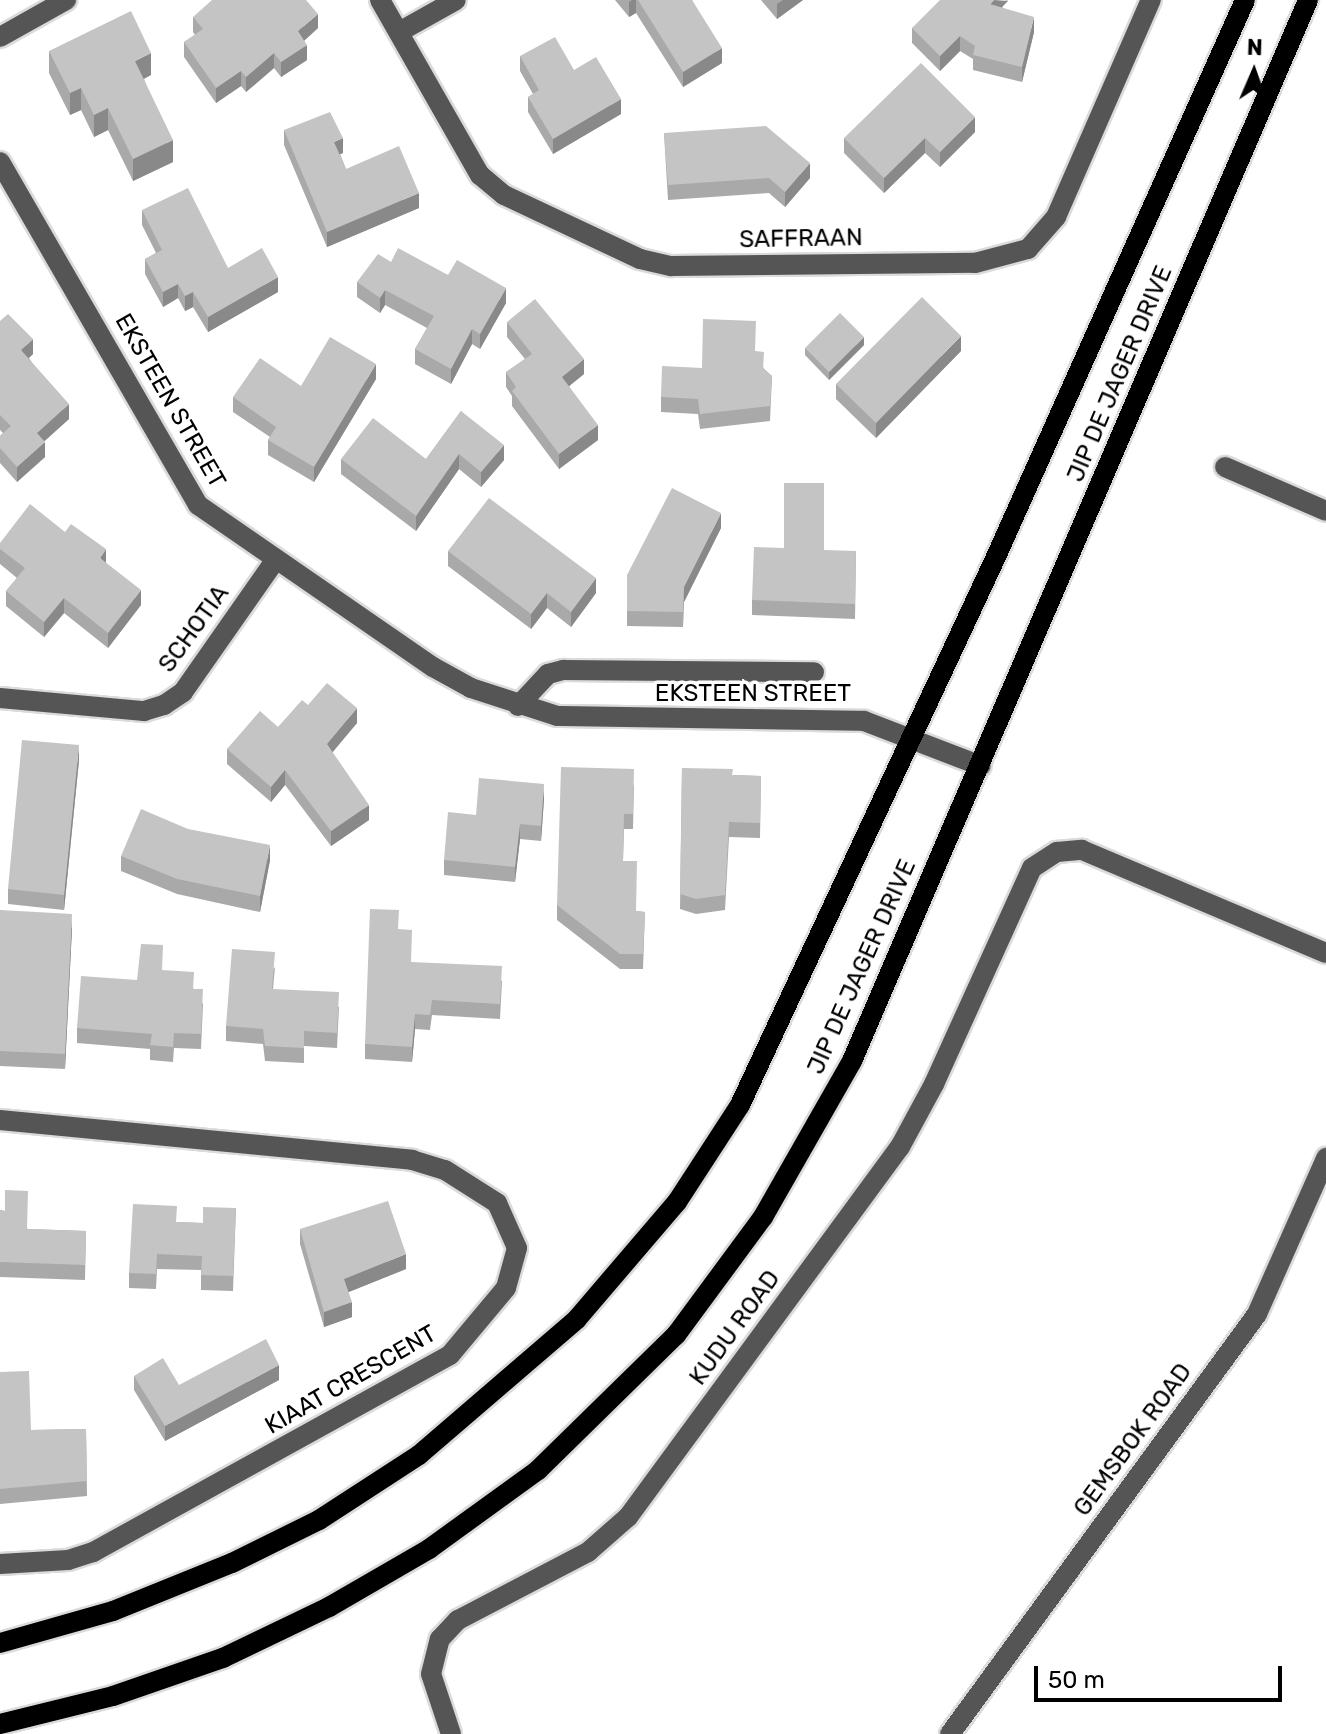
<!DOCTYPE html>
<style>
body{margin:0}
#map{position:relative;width:1326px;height:1734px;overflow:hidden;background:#fff;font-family:Rubik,sans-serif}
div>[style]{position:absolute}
.roads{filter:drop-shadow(2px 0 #dbdbdb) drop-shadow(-2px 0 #dbdbdb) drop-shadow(0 2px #dbdbdb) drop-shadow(0 -2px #dbdbdb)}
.minor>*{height:20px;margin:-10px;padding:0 10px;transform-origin:10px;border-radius:10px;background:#555}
.major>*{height:20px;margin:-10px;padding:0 10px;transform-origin:10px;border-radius:10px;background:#000}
.wall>*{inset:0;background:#a9a9a9}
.shaded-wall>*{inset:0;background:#898989}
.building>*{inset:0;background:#c4c4c4}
span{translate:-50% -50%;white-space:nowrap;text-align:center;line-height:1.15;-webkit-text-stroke:7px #fff;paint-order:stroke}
.street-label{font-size:24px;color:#000}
.north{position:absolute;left:1214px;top:32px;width:80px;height:80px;-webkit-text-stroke:6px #fff;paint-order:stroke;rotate:2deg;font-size:22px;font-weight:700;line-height:32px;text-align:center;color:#000}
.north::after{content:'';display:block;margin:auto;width:28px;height:36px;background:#000;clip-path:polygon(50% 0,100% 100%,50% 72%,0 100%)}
.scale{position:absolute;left:1034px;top:1666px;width:248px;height:36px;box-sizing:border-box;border:4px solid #000;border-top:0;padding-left:10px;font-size:24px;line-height:28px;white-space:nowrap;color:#000;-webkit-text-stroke:6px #fff;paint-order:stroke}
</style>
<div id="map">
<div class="roads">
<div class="minor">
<div style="left:380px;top:0;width:202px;rotate:60.3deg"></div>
<div style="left:480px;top:175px;width:31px;rotate:40deg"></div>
<div style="left:504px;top:195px;width:150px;rotate:25.2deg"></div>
<div style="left:640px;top:259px;width:32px;rotate:13deg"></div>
<div style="left:671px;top:266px;width:304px;rotate:-0.6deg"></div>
<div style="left:975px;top:263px;width:55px;rotate:-14.8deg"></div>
<div style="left:1028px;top:249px;width:43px;rotate:-48.8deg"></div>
<div style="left:1056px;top:217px;width:237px;rotate:-66.4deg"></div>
<div style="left:399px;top:32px;width:65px;rotate:-29.3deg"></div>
<div style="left:0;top:37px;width:76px;rotate:-29.3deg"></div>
<div style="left:0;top:162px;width:396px;rotate:60deg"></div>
<div style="left:198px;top:505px;width:285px;rotate:34.6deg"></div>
<div style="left:433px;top:667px;width:43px;rotate:28.9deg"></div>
<div style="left:471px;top:688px;width:90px;rotate:18deg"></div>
<div style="left:557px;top:716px;width:307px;rotate:0.9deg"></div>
<div style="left:864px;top:721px;width:125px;rotate:21deg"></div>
<div style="left:1225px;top:467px;width:110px;rotate:23.5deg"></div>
<div style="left:0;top:698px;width:145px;rotate:5.2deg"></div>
<div style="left:144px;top:711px;width:21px;rotate:-17deg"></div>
<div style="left:164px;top:705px;width:23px;rotate:-34deg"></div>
<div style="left:183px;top:692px;width:159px;rotate:-55deg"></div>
<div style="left:518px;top:706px;width:44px;rotate:-46.8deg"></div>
<div style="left:548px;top:674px;width:16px;rotate:-15deg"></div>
<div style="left:563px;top:670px;width:251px;rotate:0.5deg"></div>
<div style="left:0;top:1120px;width:414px;rotate:5.5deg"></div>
<div style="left:412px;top:1160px;width:34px;rotate:17deg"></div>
<div style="left:445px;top:1170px;width:62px;rotate:32.4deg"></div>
<div style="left:497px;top:1203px;width:49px;rotate:66deg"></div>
<div style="left:517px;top:1248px;width:41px;rotate:105.4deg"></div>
<div style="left:506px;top:1288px;width:87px;rotate:129.9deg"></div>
<div style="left:450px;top:1355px;width:408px;rotate:151.1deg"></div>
<div style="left:93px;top:1552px;width:26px;rotate:162deg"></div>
<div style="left:68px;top:1560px;width:68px;rotate:176.6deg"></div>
<div style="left:451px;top:1734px;width:63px;rotate:-108.4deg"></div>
<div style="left:431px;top:1674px;width:36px;rotate:-76deg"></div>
<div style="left:440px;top:1639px;width:26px;rotate:-47deg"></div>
<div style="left:458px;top:1620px;width:147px;rotate:-27.6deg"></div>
<div style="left:588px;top:1552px;width:53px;rotate:-41.2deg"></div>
<div style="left:628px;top:1517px;width:459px;rotate:-53.7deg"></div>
<div style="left:900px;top:1147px;width:72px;rotate:-61.6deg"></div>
<div style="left:934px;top:1084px;width:237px;rotate:-65.6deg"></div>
<div style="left:1032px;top:868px;width:30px;rotate:-33deg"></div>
<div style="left:1057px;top:852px;width:25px;rotate:-5deg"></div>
<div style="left:1082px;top:850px;width:265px;rotate:22.9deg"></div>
<div style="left:950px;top:1734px;width:520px;rotate:-53.83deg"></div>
<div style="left:1257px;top:1314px;width:171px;rotate:-66.1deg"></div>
</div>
<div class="major">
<div style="left:0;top:1643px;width:117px;rotate:-15.8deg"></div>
<div style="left:113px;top:1611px;width:128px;rotate:-22deg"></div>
<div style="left:232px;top:1563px;width:97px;rotate:-26.3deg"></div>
<div style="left:319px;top:1520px;width:119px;rotate:-33deg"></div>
<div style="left:419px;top:1455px;width:208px;rotate:-40.7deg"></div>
<div style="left:577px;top:1319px;width:154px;rotate:-49.5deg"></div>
<div style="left:677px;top:1202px;width:116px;rotate:-57deg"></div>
<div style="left:740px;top:1105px;width:603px;rotate:-64.97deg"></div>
<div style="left:995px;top:559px;width:612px;rotate:-65.9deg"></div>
<div style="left:0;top:1724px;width:116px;rotate:-13.9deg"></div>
<div style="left:113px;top:1696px;width:116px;rotate:-19.1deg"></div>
<div style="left:223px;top:1658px;width:118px;rotate:-25.7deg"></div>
<div style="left:329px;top:1607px;width:116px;rotate:-30.1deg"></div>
<div style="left:429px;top:1549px;width:135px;rotate:-35.9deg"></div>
<div style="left:538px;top:1470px;width:193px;rotate:-44.4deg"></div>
<div style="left:676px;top:1335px;width:147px;rotate:-53.6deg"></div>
<div style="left:763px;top:1217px;width:180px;rotate:-60.3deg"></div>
<div style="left:852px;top:1061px;width:1155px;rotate:-66.74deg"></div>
</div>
</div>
<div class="wall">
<div style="clip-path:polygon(615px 0,692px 0,722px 63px,683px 87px,636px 13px,629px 17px)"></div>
<div style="clip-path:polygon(761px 0,803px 0,777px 19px)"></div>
<div style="clip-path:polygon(1008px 0,1002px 7px,1034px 32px,1022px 82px,973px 70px,973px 59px,960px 51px,940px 71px,912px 43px,912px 28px)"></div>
<div style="clip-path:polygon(193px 17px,318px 28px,304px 41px,307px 60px,281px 77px,274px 68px,246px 92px,241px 86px,216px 103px,184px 57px,184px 42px,195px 35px,193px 32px)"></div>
<div style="clip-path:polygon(49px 51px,151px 75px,144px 79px,173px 162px,133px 181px,108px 130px,94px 137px,81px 110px,70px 115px,49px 73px)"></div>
<div style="clip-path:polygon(520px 56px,574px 70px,621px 114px,553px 154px,528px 112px,528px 97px,533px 94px,520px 71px)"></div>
<div style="clip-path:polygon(284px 130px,343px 153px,340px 154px,346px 169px,419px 208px,327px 247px,284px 145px)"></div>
<div style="clip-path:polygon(975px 132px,940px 167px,925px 153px,884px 193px,844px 153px,844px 138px)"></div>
<div style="clip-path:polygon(664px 133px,810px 178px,785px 207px,769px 193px,668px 200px)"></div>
<div style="clip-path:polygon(142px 210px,228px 268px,278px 292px,208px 332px,193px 307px,185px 311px,178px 298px,163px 307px,145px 274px,145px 259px,156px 253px,142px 225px)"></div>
<div style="clip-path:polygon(391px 262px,448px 275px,506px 303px,480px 349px,472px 344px,451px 384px,415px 364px,415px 349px,427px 328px,385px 305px,380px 313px,357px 297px,357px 282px)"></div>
<div style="clip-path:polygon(0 321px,33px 354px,29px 358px,69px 419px,44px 441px,45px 457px,17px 482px,0 463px,0 436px,3px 433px,0 430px)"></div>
<div style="clip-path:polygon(507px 322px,584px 374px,569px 386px,598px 440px,559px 469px,512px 406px,512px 396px,506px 387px,506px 372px,525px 359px,507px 337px)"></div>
<div style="clip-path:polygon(864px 345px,829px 380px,805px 355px,805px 348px)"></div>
<div style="clip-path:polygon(756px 351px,764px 369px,772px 376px,770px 421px,700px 429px,698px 414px,661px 412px,661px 397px,702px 368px)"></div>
<div style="clip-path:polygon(961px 351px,876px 438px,836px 399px,836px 384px)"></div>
<div style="clip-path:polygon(376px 379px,314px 482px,268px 455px,268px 440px,270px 437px,233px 412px,233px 397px,301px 386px)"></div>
<div style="clip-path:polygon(461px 411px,504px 460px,481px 487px,459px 469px,416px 531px,341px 474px,341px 459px,426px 459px)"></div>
<div style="clip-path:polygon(721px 528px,684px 602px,683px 627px,627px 626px,627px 575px)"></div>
<div style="clip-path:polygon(0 543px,106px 563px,141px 605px,108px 648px,64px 613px,44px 637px,6px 606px,6px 591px,17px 578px,0 564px)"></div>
<div style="clip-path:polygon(448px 551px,596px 593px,571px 627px,547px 608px,531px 629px,448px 566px)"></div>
<div style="clip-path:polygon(856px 551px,855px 619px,752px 615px,752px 600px)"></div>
<div style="clip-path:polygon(308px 705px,357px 723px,332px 752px,369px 820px,331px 846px,285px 785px,271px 802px,227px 764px,227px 749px,278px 727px)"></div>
<div style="clip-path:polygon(79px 760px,64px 910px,8px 904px,8px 889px)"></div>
<div style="clip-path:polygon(682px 768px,732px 775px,761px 776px,760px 838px,729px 837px,725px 910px,696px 914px,680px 909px)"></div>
<div style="clip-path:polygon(634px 784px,633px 829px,624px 829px,623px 861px,636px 911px,645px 912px,643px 969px,620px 969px,557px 920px,557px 905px)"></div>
<div style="clip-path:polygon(544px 799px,541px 841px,520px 839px,515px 882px,444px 875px,444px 860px,476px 815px)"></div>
<div style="clip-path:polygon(121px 856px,270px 860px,260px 912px,177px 894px,121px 871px)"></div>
<div style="clip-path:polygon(0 910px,72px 928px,65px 1069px,0 1066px)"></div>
<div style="clip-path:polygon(398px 929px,411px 962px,502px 981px,500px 1019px,432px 1015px,430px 1030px,415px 1029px,412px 1062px,365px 1059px,365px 1044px)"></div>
<div style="clip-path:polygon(275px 967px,273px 989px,339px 1007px,337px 1048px,304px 1046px,304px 1063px,265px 1061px,263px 1044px,226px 1041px,226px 1026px)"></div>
<div style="clip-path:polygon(163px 970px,194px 989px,203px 1004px,201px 1049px,174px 1048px,173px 1062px,150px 1060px,150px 1049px,77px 1043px,77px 1028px,137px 980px)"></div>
<div style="clip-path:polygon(236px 1208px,233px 1291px,201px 1290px,201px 1270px,157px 1269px,156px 1289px,129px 1288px,129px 1273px,177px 1222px,203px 1223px)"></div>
<div style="clip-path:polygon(0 1210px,5px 1211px,28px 1229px,86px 1231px,85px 1280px,0 1277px)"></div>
<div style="clip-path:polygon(300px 1229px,406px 1269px,348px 1292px,352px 1317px,324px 1327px,300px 1244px)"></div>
<div style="clip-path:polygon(0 1372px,31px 1430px,86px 1429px,87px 1496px,0 1504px)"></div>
<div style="clip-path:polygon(134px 1376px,179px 1385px,279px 1380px,165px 1441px,134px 1390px)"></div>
</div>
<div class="shaded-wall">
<div style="clip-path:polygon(632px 0,636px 0,636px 13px,629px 17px,629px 2px)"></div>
<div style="clip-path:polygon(783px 0,803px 0,777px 19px,777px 4px)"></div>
<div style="clip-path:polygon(994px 0,1008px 1px,990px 19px,990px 4px)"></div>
<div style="clip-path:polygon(318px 14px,318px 28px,298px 46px,298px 31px)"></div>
<div style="clip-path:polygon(1034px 17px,1034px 32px,1022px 82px,1022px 67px)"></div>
<div style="clip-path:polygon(960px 36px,960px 51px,940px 71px,940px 56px)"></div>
<div style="clip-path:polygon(307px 45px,307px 60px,281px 77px,281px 62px)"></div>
<div style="clip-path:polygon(722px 48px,722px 63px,683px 87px,683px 72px)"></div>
<div style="clip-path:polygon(151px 53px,151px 75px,135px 83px,135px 61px)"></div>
<div style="clip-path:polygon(274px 53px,274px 68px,246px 92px,246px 77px)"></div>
<div style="clip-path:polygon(241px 71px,241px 86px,216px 103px,216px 88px)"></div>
<div style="clip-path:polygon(81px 88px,81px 110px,70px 115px,70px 93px)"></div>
<div style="clip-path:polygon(621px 99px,621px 114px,553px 154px,553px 139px)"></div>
<div style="clip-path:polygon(108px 108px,108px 130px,94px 137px,94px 115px)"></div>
<div style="clip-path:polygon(975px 117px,975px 132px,940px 167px,940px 152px)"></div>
<div style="clip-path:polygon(343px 138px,343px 153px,334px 157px,334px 142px)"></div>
<div style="clip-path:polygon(925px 138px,925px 153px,884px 193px,884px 178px)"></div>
<div style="clip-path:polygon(173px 140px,173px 162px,133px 181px,133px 159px)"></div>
<div style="clip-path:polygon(810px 163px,810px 178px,785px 207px,785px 192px)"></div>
<div style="clip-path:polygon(419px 193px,419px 208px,327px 247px,327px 232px)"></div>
<div style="clip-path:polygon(278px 277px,278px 292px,208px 332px,208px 317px)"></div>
<div style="clip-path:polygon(178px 284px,178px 298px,163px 307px,163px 292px)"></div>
<div style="clip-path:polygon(506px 288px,506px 303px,480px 349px,480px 334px)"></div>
<div style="clip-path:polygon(385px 290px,385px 305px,380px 313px,380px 298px)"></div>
<div style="clip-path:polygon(193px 292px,193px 307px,185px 311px,185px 296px)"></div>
<div style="clip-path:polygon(472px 329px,472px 344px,451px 384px,451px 369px)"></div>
<div style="clip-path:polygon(961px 336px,961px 351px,876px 438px,876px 423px)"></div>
<div style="clip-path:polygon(864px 337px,864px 345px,829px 380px,829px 372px)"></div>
<div style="clip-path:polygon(33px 339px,33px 354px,21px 365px,21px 350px)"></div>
<div style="clip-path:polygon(584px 359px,584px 374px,562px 392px,562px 377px)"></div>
<div style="clip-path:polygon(376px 364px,376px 379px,314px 482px,314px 467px)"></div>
<div style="clip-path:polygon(69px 404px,69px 419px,37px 448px,37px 433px)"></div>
<div style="clip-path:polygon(598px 425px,598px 440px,559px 469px,559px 454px)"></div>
<div style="clip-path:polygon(45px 442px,45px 457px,17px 482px,17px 467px)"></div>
<div style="clip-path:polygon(504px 445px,504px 460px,481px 487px,481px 472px)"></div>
<div style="clip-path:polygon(459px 454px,459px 469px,416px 531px,416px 516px)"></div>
<div style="clip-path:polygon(721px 513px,721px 528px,684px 602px,683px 627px,684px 587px)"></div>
<div style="clip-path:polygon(106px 549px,106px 564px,100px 558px)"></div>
<div style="clip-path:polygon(596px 578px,596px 593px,571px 627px,571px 612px)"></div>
<div style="clip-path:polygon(141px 590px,141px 605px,108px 648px,108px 633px)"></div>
<div style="clip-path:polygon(547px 593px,547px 608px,531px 629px,531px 614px)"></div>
<div style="clip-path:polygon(64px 598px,64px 613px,44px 637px,44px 622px)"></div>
<div style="clip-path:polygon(357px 708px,357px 723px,327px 759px,327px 744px)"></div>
<div style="clip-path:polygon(79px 745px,79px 760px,64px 910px,64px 895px)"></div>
<div style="clip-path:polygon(285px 770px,285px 785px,271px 802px,271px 787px)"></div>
<div style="clip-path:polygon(544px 784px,544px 799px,541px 841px,541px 826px)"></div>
<div style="clip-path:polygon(369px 805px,369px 820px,331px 846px,331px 831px)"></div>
<div style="clip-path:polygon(520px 824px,520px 839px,515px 882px,515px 867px)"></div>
<div style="clip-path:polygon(270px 845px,270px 860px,260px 912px,260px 896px)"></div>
<div style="clip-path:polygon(72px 914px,72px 928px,65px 1069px,65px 1054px)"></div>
<div style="clip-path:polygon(415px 1014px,415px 1029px,412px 1062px,412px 1047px)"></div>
<div style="clip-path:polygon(406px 1254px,406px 1269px,344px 1294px,344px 1279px)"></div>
<div style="clip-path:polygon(352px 1302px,352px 1317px,324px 1327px,324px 1312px)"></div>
<div style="clip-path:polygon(279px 1365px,279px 1380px,165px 1441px,165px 1426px)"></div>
</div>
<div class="building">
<div style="clip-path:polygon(212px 0,306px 0,318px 14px,298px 31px,307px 45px,281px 62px,274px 53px,246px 77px,241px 71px,216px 88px,184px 42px,203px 29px,193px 17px)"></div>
<div style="clip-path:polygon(638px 0,692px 0,722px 48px,683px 72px)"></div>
<div style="clip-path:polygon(940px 0,994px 0,990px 4px,1034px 17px,1022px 67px,973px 55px,975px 46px,960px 36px,940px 56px,912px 28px)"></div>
<div style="clip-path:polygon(131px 11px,151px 53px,135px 61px,173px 140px,133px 159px,108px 108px,94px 115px,81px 88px,70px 93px,49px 51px)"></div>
<div style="clip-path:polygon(555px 37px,574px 70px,596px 57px,621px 99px,553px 139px,528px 97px,539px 90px,520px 56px)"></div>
<div style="clip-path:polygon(921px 63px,975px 117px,940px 152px,925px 138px,884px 178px,844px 138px)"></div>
<div style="clip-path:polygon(330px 112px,343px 138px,334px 142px,346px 169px,399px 146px,419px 193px,327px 232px,284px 130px)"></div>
<div style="clip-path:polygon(766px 126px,810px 163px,785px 192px,769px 178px,668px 185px,664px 133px)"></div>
<div style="clip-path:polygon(188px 188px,228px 268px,262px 248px,278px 277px,208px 317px,193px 292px,185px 296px,178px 284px,163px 292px,145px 259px,162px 250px,142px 210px)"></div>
<div style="clip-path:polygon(398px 248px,448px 275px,457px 260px,506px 288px,480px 334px,472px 329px,451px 369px,415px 349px,434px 316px,385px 290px,380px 298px,357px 282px,378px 254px,391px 262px)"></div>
<div style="clip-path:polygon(922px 297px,961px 336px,876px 423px,836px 384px)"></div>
<div style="clip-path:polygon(535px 299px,584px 359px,562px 377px,598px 425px,559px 454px,512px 391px,516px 387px,506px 372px,532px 354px,507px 322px)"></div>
<div style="clip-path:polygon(840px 313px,864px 337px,829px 372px,805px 348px)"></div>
<div style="clip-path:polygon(8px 314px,33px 339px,21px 350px,69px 404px,37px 433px,45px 442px,17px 467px,0 448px,0 436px,11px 426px,0 415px,0 321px)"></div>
<div style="clip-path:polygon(703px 319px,756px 321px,755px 351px,764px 352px,763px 369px,772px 376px,770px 406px,700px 414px,698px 399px,661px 397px,662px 366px,702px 368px)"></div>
<div style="clip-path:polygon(330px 337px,376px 364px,314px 467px,268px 440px,276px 427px,233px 397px,260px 358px,301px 386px)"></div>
<div style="clip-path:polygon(461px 411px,504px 445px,481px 472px,459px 454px,416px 516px,341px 459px,373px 418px,426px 459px)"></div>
<div style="clip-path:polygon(784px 483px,824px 483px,824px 550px,856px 551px,855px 604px,752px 600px,754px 547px,784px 548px)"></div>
<div style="clip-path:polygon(672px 488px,721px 513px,684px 587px,683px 612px,627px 611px,627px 575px)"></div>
<div style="clip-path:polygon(489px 498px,596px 578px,571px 612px,547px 593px,531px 614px,448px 551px)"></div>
<div style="clip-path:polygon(30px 504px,65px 532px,71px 524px,106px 549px,100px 558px,141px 590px,108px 633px,64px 598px,44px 622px,6px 591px,25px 568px,0 549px,0 543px)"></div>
<div style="clip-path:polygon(327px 683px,357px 708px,327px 744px,369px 805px,331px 831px,285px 770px,271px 787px,227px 749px,260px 711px,278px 727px,302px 700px,308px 705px)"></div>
<div style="clip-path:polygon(22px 740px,79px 745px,64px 895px,8px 889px)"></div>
<div style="clip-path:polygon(561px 767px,634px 769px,633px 814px,624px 814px,623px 861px,637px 861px,636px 911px,645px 912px,643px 954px,620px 954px,557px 905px)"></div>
<div style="clip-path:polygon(682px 768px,733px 769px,732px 775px,761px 776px,760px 823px,729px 822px,725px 895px,696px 899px,680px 894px)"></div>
<div style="clip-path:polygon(479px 778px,544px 784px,541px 826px,520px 824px,515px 867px,444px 860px,448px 812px,476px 815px)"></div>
<div style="clip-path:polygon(141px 809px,188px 829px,270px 845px,260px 896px,177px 879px,121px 856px)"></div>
<div style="clip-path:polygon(370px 909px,399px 910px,398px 929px,412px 930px,411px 962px,502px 966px,500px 1004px,432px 1000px,430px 1015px,415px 1014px,412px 1047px,365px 1044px)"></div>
<div style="clip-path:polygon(0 910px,72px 914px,65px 1054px,0 1051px)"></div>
<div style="clip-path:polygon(141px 944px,163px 945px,162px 970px,194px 972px,193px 989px,203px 989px,201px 1034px,174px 1033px,173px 1047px,150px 1045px,152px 1034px,77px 1028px,81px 976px,137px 980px)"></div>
<div style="clip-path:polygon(232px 949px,275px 952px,272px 989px,339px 992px,337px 1033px,304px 1031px,304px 1048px,265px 1046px,263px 1029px,226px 1026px)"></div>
<div style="clip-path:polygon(5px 1190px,28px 1191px,27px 1229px,86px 1231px,85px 1265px,0 1262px,0 1210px,5px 1211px)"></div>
<div style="clip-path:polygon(388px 1201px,406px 1254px,344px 1279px,352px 1302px,324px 1312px,300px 1229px)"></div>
<div style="clip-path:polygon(133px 1204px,177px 1206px,176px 1222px,203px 1223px,203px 1207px,236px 1208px,233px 1276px,201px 1275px,202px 1256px,157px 1254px,156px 1274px,129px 1273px)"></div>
<div style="clip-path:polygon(266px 1339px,279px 1365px,165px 1426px,134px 1376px,163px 1358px,179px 1385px)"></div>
<div style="clip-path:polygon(29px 1371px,31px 1430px,86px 1429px,87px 1481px,0 1489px,0 1372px)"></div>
</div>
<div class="street-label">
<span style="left:801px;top:239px;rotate:-1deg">SAFFRAAN</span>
<span style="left:1120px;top:374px;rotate:-67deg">JIP DE JAGER DRIVE</span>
<span style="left:170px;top:401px;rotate:60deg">EKSTEEN STREET</span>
<span style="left:194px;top:629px;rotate:-54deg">SCHOTIA</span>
<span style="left:753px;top:694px">EKSTEEN STREET</span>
<span style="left:862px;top:967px;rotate:-66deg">JIP DE JAGER DRIVE</span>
<span style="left:735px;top:1328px;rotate:-54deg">KUDU ROAD</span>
<span style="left:351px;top:1380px;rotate:-30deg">KIAAT CRESCENT</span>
<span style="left:1133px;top:1440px;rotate:-54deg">GEMSBOK ROAD</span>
</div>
<div class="north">N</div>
<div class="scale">50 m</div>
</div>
